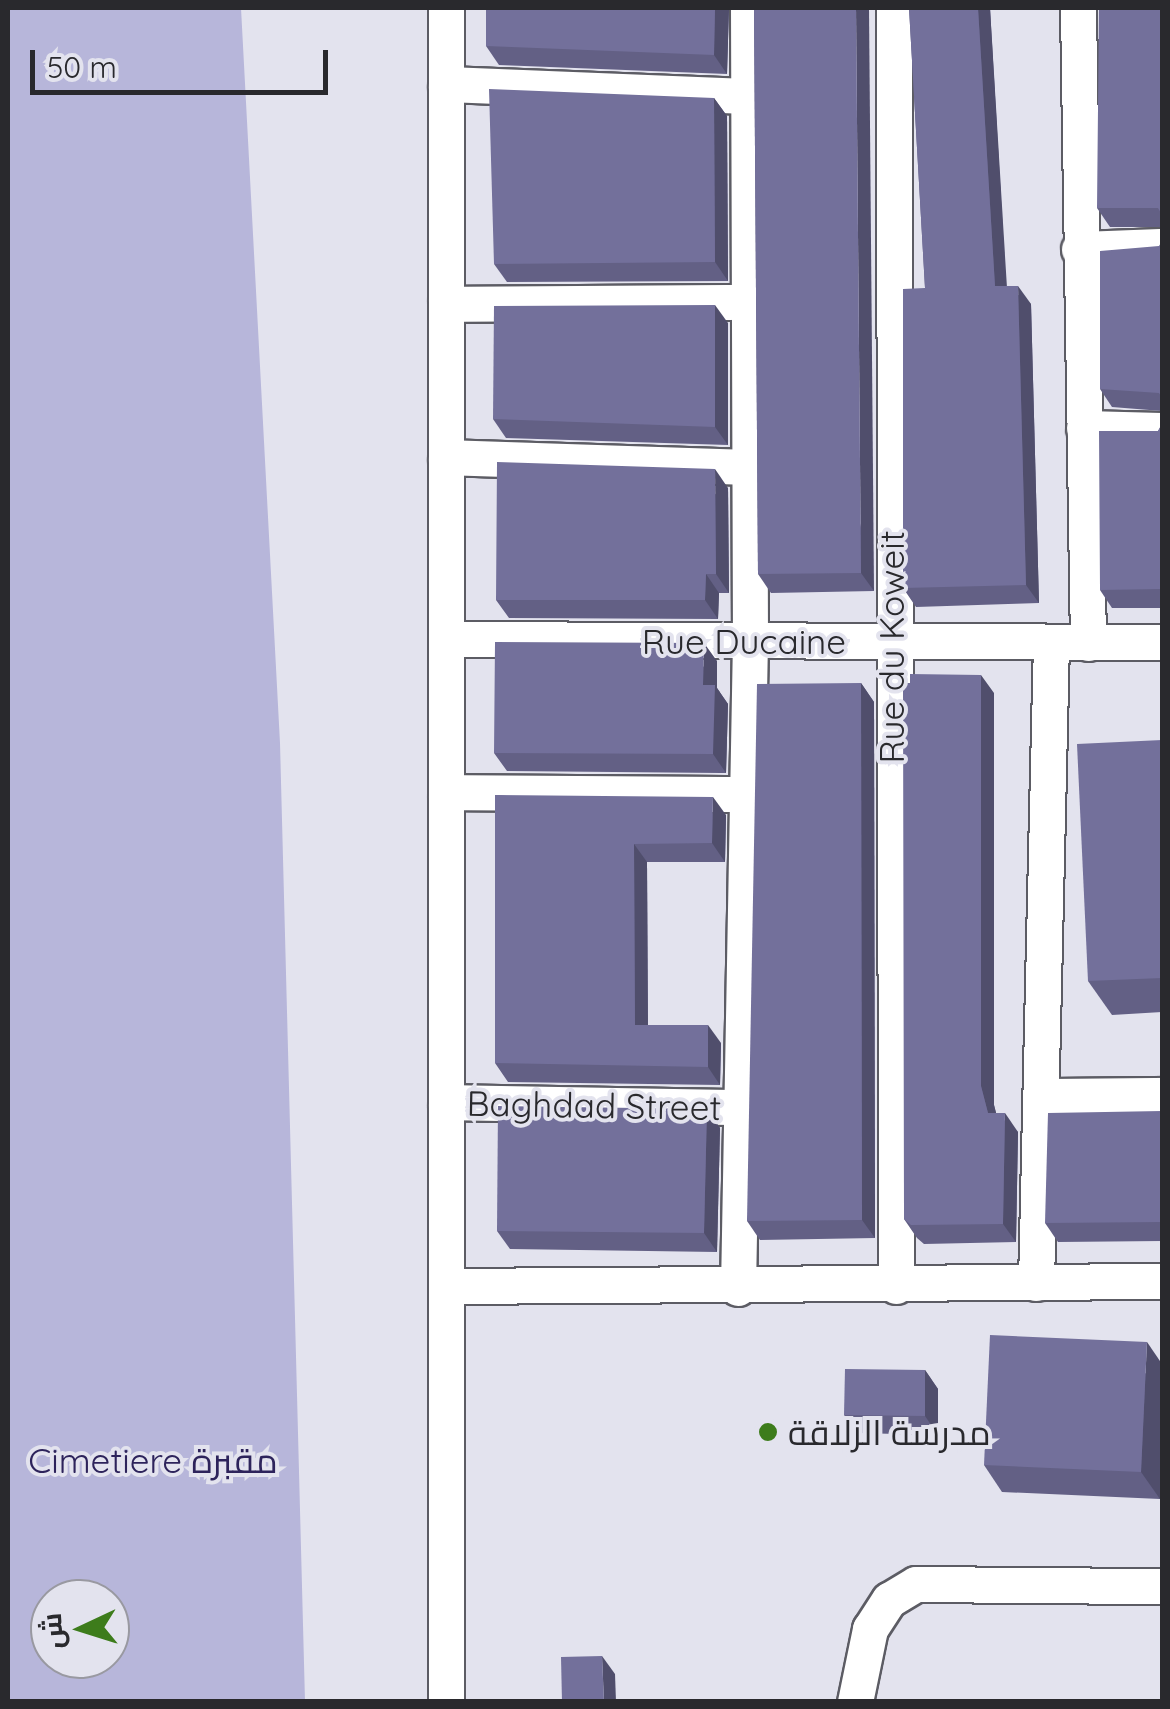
<!DOCTYPE html>
<meta charset="utf-8">
<style>
body{margin:0}
#map{position:relative;width:1170px;height:1709px;overflow:hidden;background:#e3e3ee;font-family:Quicksand,Cairo,sans-serif}
div>[style]{position:absolute}
.green>*{inset:0;background:#b7b6da}
.roads{filter:drop-shadow(2px 0 #5c5c64) drop-shadow(-2px 0 #5c5c64) drop-shadow(0 2px #5c5c64) drop-shadow(0 -2px #5c5c64)}
.minor>*{height:35px;margin:-17.5px;padding:0 17.5px;transform-origin:17.5px;border-radius:17.5px;background:#fff}
.wall>*{inset:0;background:#636085}
.shaded-wall>*{inset:0;background:#504e6c}
.building>*{inset:0;background:#73709b}
.dots>*{width:28px;height:28px;translate:-50% -50%;box-sizing:border-box;border:5px solid #e3e3ee;border-radius:50%}
span{translate:-50% -50%;white-space:nowrap;text-align:center;line-height:1.15;-webkit-text-stroke:8px #e3e3ee;paint-order:stroke}
.street-label{font-size:35px;color:#29292d}
.poi-label{font-size:35px;color:#29292d}
.left{translate:0 -50%;text-align:left}
.park-label{font-size:35px;color:#2d235b}
.frame{position:absolute;inset:0;border:10px solid #29292d;pointer-events:none}
.north{position:absolute;left:30px;top:1579px;width:100px;height:100px;box-sizing:border-box;background:#e3e3ee;border:2px solid #9999a1;border-radius:50%;rotate:266deg;font-size:28px;font-weight:700;line-height:40px;text-align:center;color:#29292d}
.north::after{content:'';display:block;margin:auto;width:35px;height:45px;background:#3d7c1b;clip-path:polygon(50% 0,100% 100%,50% 72%,0 100%)}
.scale{position:absolute;left:30px;top:50px;width:298px;height:45px;box-sizing:border-box;border:5px solid #29292d;border-top:0;padding-left:12px;font-size:30px;line-height:35px;white-space:nowrap;color:#29292d;-webkit-text-stroke:8px #e3e3ee;paint-order:stroke}
</style>
<div id="map">
<div class="green">
<div style="clip-path:polygon(evenodd,8px 8px,241px 8px,280px 743px,305px 1701px,8px 1701px,8px 8px,50px 1599px,110px 1599px,110px 1659px,50px 1659px,50px 1599px)"></div>
</div>
<div class="roads">
<div class="minor">
<div style="left:894px;top:8px;width:1278px;rotate:89.91deg"></div>
<div style="left:1078px;top:8px;width:635px;rotate:89.1deg"></div>
<div style="left:446px;top:84px;width:302px;rotate:2.3deg"></div>
<div style="left:1079px;top:249px;width:83px;rotate:-2.1deg"></div>
<div style="left:446px;top:304px;width:299px;rotate:-0.4deg"></div>
<div style="left:1084px;top:428px;width:78px;rotate:1.5deg"></div>
<div style="left:446px;top:457px;width:301px;rotate:1.9deg"></div>
<div style="left:446px;top:639px;width:716px;rotate:0.24deg"></div>
<div style="left:446px;top:792px;width:299px;rotate:0.4deg"></div>
<div style="left:1041px;top:1096px;width:121px;rotate:-0.5deg"></div>
<div style="left:446px;top:1102px;width:296px;rotate:1deg"></div>
<div style="left:1036px;top:1283px;width:640px;rotate:-88.66deg"></div>
<div style="left:446px;top:1286px;width:716px;rotate:-0.4deg"></div>
<div style="left:738px;top:1288px;width:647px;rotate:-88.94deg"></div>
<div style="left:750px;top:641px;width:633px;rotate:-90.18deg"></div>
<div style="left:446px;top:1702px;width:1694px;rotate:-90deg"></div>
<div style="left:855px;top:1702px;width:75px;rotate:-78.4deg"></div>
<div style="left:870px;top:1629px;width:35px;rotate:-57deg"></div>
<div style="left:889px;top:1600px;width:31px;rotate:-31deg"></div>
<div style="left:916px;top:1584px;width:246px;rotate:0.5deg"></div>
</div>
</div>
<div class="wall">
<div style="clip-path:polygon(729px 8px,727px 74px,499px 65px,486px 46px)"></div>
<div style="clip-path:polygon(754px 8px,874px 591px,771px 593px,758px 574px)"></div>
<div style="clip-path:polygon(909px 8px,990px 8px,1006px 286px,1031px 304px,1039px 603px,916px 607px,903px 588px,925px 288px)"></div>
<div style="clip-path:polygon(1162px 8px,1162px 227px,1110px 227px,1097px 208px)"></div>
<div style="clip-path:polygon(714px 98px,727px 116px,728px 281px,507px 282px,494px 264px)"></div>
<div style="clip-path:polygon(1162px 241px,1162px 411px,1112px 407px,1100px 389px)"></div>
<div style="clip-path:polygon(728px 323px,728px 445px,506px 438px,493px 419px)"></div>
<div style="clip-path:polygon(1162px 424px,1162px 608px,1112px 608px,1100px 590px,1158px 431px)"></div>
<div style="clip-path:polygon(728px 488px,729px 593px,719px 593px,718px 619px,509px 618px,496px 600px)"></div>
<div style="clip-path:polygon(717px 661px,717px 688px,728px 704px,726px 773px,507px 771px,494px 753px)"></div>
<div style="clip-path:polygon(861px 683px,874px 702px,875px 1238px,760px 1240px,747px 1221px)"></div>
<div style="clip-path:polygon(994px 693px,994px 1105px,996px 1113px,1018px 1132px,1016px 1242px,924px 1244px,917px 1238px,904px 1219px)"></div>
<div style="clip-path:polygon(1162px 740px,1162px 1012px,1112px 1015px,1088px 981px)"></div>
<div style="clip-path:polygon(495px 795px,726px 815px,725px 862px,647px 862px,648px 1025px,721px 1043px,720px 1085px,508px 1082px,495px 1063px)"></div>
<div style="clip-path:polygon(707px 1109px,720px 1128px,717px 1252px,510px 1249px,497px 1231px)"></div>
<div style="clip-path:polygon(1162px 1111px,1162px 1241px,1058px 1242px,1045px 1223px)"></div>
<div style="clip-path:polygon(1162px 1364px,1162px 1436px,1160px 1499px,1002px 1492px,984px 1465px)"></div>
<div style="clip-path:polygon(925px 1370px,938px 1389px,938px 1435px,857px 1433px,844px 1415px)"></div>
</div>
<div class="shaded-wall">
<div style="clip-path:polygon(715px 8px,729px 8px,727px 74px,714px 55px)"></div>
<div style="clip-path:polygon(856px 8px,869px 8px,874px 591px,861px 573px)"></div>
<div style="clip-path:polygon(978px 8px,990px 8px,1008px 305px,995px 286px)"></div>
<div style="clip-path:polygon(714px 98px,727px 116px,728px 281px,715px 262px)"></div>
<div style="clip-path:polygon(1018px 286px,1031px 304px,1039px 603px,1026px 585px)"></div>
<div style="clip-path:polygon(715px 305px,728px 323px,728px 445px,715px 427px)"></div>
<div style="clip-path:polygon(715px 469px,728px 488px,729px 593px,716px 574px)"></div>
<div style="clip-path:polygon(706px 574px,719px 593px,718px 619px,705px 600px)"></div>
<div style="clip-path:polygon(704px 643px,717px 661px,717px 688px,728px 704px,726px 773px,713px 754px,703px 685px)"></div>
<div style="clip-path:polygon(981px 675px,994px 693px,994px 1105px,1001px 1132px,988px 1113px,981px 1086px)"></div>
<div style="clip-path:polygon(861px 683px,874px 702px,875px 1238px,862px 1220px)"></div>
<div style="clip-path:polygon(713px 797px,726px 815px,725px 862px,712px 843px)"></div>
<div style="clip-path:polygon(634px 844px,647px 862px,648px 1043px,635px 1025px)"></div>
<div style="clip-path:polygon(708px 1025px,721px 1043px,720px 1085px,708px 1067px)"></div>
<div style="clip-path:polygon(707px 1109px,720px 1128px,717px 1252px,704px 1233px)"></div>
<div style="clip-path:polygon(1005px 1113px,1018px 1132px,1016px 1242px,1003px 1224px)"></div>
<div style="clip-path:polygon(1147px 1342px,1162px 1364px,1162px 1436px,1160px 1499px,1141px 1472px)"></div>
<div style="clip-path:polygon(925px 1370px,938px 1389px,938px 1435px,925px 1416px)"></div>
<div style="clip-path:polygon(602px 1656px,615px 1674px,616px 1702px,604px 1702px)"></div>
</div>
<div class="building">
<div style="clip-path:polygon(486px 8px,715px 8px,714px 55px,486px 46px)"></div>
<div style="clip-path:polygon(754px 8px,856px 8px,861px 573px,758px 574px)"></div>
<div style="clip-path:polygon(909px 8px,978px 8px,995px 286px,1018px 286px,1026px 585px,903px 588px,903px 289px,925px 288px)"></div>
<div style="clip-path:polygon(1099px 8px,1162px 8px,1162px 215px,1158px 208px,1097px 208px)"></div>
<div style="clip-path:polygon(489px 89px,714px 98px,715px 262px,494px 264px)"></div>
<div style="clip-path:polygon(1162px 241px,1162px 398px,1159px 393px,1100px 389px,1100px 251px,1159px 246px)"></div>
<div style="clip-path:polygon(715px 305px,715px 427px,493px 419px,494px 306px)"></div>
<div style="clip-path:polygon(1162px 424px,1162px 589px,1100px 590px,1099px 431px,1158px 431px)"></div>
<div style="clip-path:polygon(497px 462px,715px 469px,716px 574px,706px 574px,705px 600px,496px 600px)"></div>
<div style="clip-path:polygon(495px 642px,704px 643px,703px 685px,715px 685px,713px 754px,494px 753px)"></div>
<div style="clip-path:polygon(910px 674px,981px 675px,981px 1086px,988px 1113px,1005px 1113px,1003px 1224px,911px 1225px,904px 1219px,903px 683px,910px 683px)"></div>
<div style="clip-path:polygon(861px 683px,862px 1220px,747px 1221px,757px 684px)"></div>
<div style="clip-path:polygon(1162px 740px,1162px 978px,1088px 981px,1077px 744px)"></div>
<div style="clip-path:polygon(495px 795px,713px 797px,712px 843px,634px 844px,635px 1025px,708px 1025px,708px 1067px,495px 1063px)"></div>
<div style="clip-path:polygon(498px 1106px,707px 1109px,704px 1233px,497px 1231px)"></div>
<div style="clip-path:polygon(1162px 1111px,1162px 1222px,1045px 1223px,1048px 1113px)"></div>
<div style="clip-path:polygon(990px 1335px,1147px 1342px,1141px 1472px,984px 1465px)"></div>
<div style="clip-path:polygon(845px 1369px,925px 1370px,925px 1416px,844px 1415px)"></div>
<div style="clip-path:polygon(602px 1656px,604px 1702px,562px 1702px,561px 1657px)"></div>
</div>
<div class="dots">
<div style="left:768px;top:1432px;background:#3d7c1b"></div>
</div>
<div class="street-label">
<span style="left:744px;top:641px">Rue Ducaine</span>
<span style="left:891px;top:647px;rotate:-90deg">Rue du Koweit</span>
<span style="left:594px;top:1105px;rotate:1deg">Baghdad Street</span>
</div>
<div class="poi-label">
<span class="left" style="left:788px;top:1432px">مدرسة الزلاقة</span>
</div>
<div class="park-label">
<span style="left:153px;top:1460px">Cimetiere مقبرة</span>
</div>
<div class="frame"></div>
<div class="north">ش</div>
<div class="scale">50 m</div>
</div>
